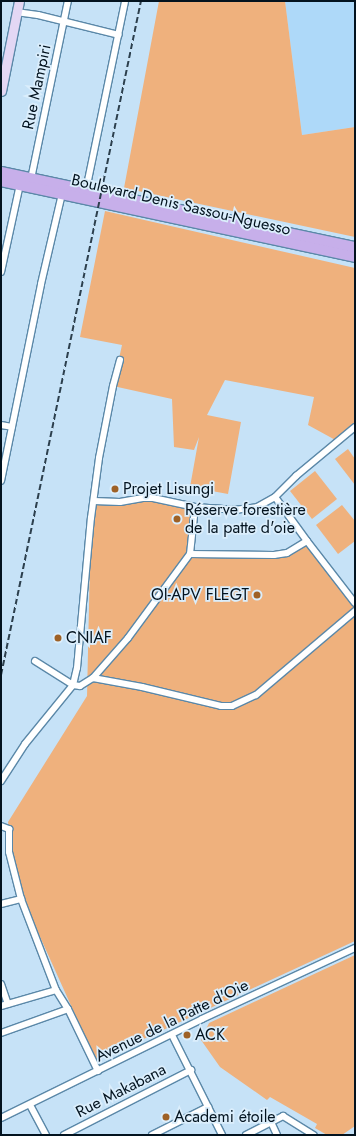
<!DOCTYPE html>
<meta charset="utf-8">
<style>
body{margin:0}
#map{position:relative;width:356px;height:1136px;overflow:hidden;background:#c6e2f7;font-family:Jost,sans-serif}
div>[style]{position:absolute}
.built>*{inset:0;background:#aed9f9}
.green>*{inset:0;background:#efb17d}
.roads{filter:drop-shadow(1px 0 #5b88a8) drop-shadow(-1px 0 #5b88a8) drop-shadow(0 1px #5b88a8) drop-shadow(0 -1px #5b88a8)}
.minor>*{height:6px;margin:-3px;padding:0 3px;transform-origin:3px;border-radius:3px;background:#fff}
.secondary>*{height:9px;margin:-4.5px;padding:0 4.5px;transform-origin:4.5px;border-radius:4.5px;background:#e3d7f4}
.primary>*{height:10px;margin:-5px;padding:0 5px;transform-origin:5px;border-radius:5px;background:#c7afea}
.rail>*{height:2px;margin-top:-1px;transform-origin:0;background:repeating-linear-gradient(90deg,#2c3f4d 0 6px,transparent 0 9px)}
.dots>*{width:11px;height:11px;translate:-50% -50%;box-sizing:border-box;border:2px solid #dbeefc;border-radius:50%}
span{translate:-50% -50%;white-space:nowrap;text-align:center;line-height:1.15;-webkit-text-stroke:3.5px #dbeefc;paint-order:stroke}
.street-label{font-size:16px;color:#03131f}
.poi-label{font-size:16px;color:#03131f}
.left{translate:0 -50%;text-align:left}
.right{translate:-100% -50%;text-align:right}
.frame{position:absolute;inset:0;border:2px solid #03131f;pointer-events:none}
</style>
<div id="map">
<div class="built">
<div style="clip-path:polygon(285px 1px,355px 1px,355px 127px,302px 135px)"></div>
</div>
<div class="green">
<div style="clip-path:polygon(159px 1px,285px 1px,302px 135px,355px 127px,355px 237px,124px 188px)"></div>
<div style="clip-path:polygon(105px 211px,355px 268px,355px 429px,339px 442px,308px 425px,314px 397px,225px 380px,207px 415px,241px 422px,228px 494px,190px 487px,199px 437px,194px 450px,174px 447px,172px 399px,113px 386px,122px 345px,80px 337px)"></div>
<div style="clip-path:polygon(348px 449px,355px 459px,355px 485px,335px 459px)"></div>
<div style="clip-path:polygon(315px 471px,337px 499px,312px 519px,290px 491px)"></div>
<div style="clip-path:polygon(142px 498px,195px 507px,190px 554px,287px 553px,307px 541px,355px 603px,355px 941px,96px 1061px,18px 888px,8px 822px,87px 696px,91px 516px,94px 501px)"></div>
<div style="clip-path:polygon(342px 505px,355px 521px,355px 541px,338px 554px,316px 525px)"></div>
<div style="clip-path:polygon(355px 955px,355px 1126px,342px 1135px,327px 1135px,315px 1128px,317px 1124px,270px 1097px,267px 1100px,220px 1067px,201px 1040px,209px 1023px)"></div>
</div>
<div class="roads">
<div class="minor">
<div style="left:16px;top:12px;width:22px;rotate:8deg"></div>
<div style="left:38px;top:15px;width:83px;rotate:13.9deg"></div>
<div style="left:31px;top:179px;width:182px;rotate:-78.3deg"></div>
<div style="left:86px;top:190px;width:193px;rotate:-78.3deg"></div>
<div style="left:1px;top:272px;width:90px;rotate:-77.8deg"></div>
<div style="left:1px;top:425px;width:11px;rotate:10deg"></div>
<div style="left:1px;top:481px;width:201px;rotate:-78.5deg"></div>
<div style="left:41px;top:284px;width:92px;rotate:-76.9deg"></div>
<div style="left:94px;top:501px;width:26px;rotate:2deg"></div>
<div style="left:120px;top:502px;width:23px;rotate:-10deg"></div>
<div style="left:143px;top:498px;width:10px"></div>
<div style="left:153px;top:498px;width:43px;rotate:12.1deg"></div>
<div style="left:195px;top:507px;width:39px;rotate:4deg"></div>
<div style="left:234px;top:510px;width:23px;rotate:-7deg"></div>
<div style="left:257px;top:507px;width:21px;rotate:-29deg"></div>
<div style="left:275px;top:497px;width:30px;rotate:-45deg"></div>
<div style="left:296px;top:476px;width:77px;rotate:-39.7deg"></div>
<div style="left:307px;top:541px;width:78px;rotate:52.3deg"></div>
<div style="left:190px;top:554px;width:84px;rotate:0.7deg"></div>
<div style="left:274px;top:555px;width:13px;rotate:-9deg"></div>
<div style="left:287px;top:553px;width:23px;rotate:-31deg"></div>
<div style="left:307px;top:541px;width:54px;rotate:-126deg"></div>
<div style="left:35px;top:661px;width:45px;rotate:32.3deg"></div>
<div style="left:73px;top:685px;width:7px;rotate:8deg"></div>
<div style="left:80px;top:686px;width:15px;rotate:-32deg"></div>
<div style="left:93px;top:678px;width:53px;rotate:-48.8deg"></div>
<div style="left:128px;top:638px;width:104px;rotate:-53.6deg"></div>
<div style="left:190px;top:554px;width:47px;rotate:-83.9deg"></div>
<div style="left:93px;top:678px;width:50px;rotate:10.4deg"></div>
<div style="left:142px;top:687px;width:81px;rotate:13.5deg"></div>
<div style="left:221px;top:706px;width:11px"></div>
<div style="left:232px;top:706px;width:26px;rotate:-25deg"></div>
<div style="left:256px;top:695px;width:130px;rotate:-40.3deg"></div>
<div style="left:1px;top:781px;width:44px;rotate:-57deg"></div>
<div style="left:25px;top:744px;width:76px;rotate:-50.9deg"></div>
<div style="left:73px;top:685px;width:17px;rotate:-77deg"></div>
<div style="left:77px;top:668px;width:151px;rotate:-84.7deg"></div>
<div style="left:91px;top:518px;width:61px;rotate:-82.4deg"></div>
<div style="left:99px;top:458px;width:73px;rotate:-79deg"></div>
<div style="left:113px;top:386px;width:27px;rotate:-75deg"></div>
<div style="left:1px;top:826px;width:9px;rotate:21deg"></div>
<div style="left:9px;top:829px;width:23px;rotate:90deg"></div>
<div style="left:9px;top:852px;width:49px;rotate:75.7deg"></div>
<div style="left:21px;top:899px;width:97px;rotate:69deg"></div>
<div style="left:56px;top:990px;width:22px;rotate:58deg"></div>
<div style="left:68px;top:1009px;width:69px;rotate:64.2deg"></div>
<div style="left:1px;top:904px;width:21px;rotate:-14deg"></div>
<div style="left:1px;top:984px;width:21px;rotate:71deg"></div>
<div style="left:1px;top:1006px;width:57px;rotate:-16.2deg"></div>
<div style="left:1px;top:1033px;width:71px;rotate:-19.7deg"></div>
<div style="left:172px;top:1035px;width:112px;rotate:63.4deg"></div>
<div style="left:30px;top:1105px;width:34px;rotate:62deg"></div>
<div style="left:1px;top:1118px;width:224px;rotate:-26.2deg"></div>
<div style="left:202px;top:1019px;width:169px;rotate:-24.9deg"></div>
<div style="left:271px;top:1122px;width:14px;rotate:65deg"></div>
<div style="left:64px;top:1135px;width:143px;rotate:-27.1deg"></div>
<div style="left:152px;top:1135px;width:63px;rotate:-26.6deg"></div>
<div style="left:246px;top:1135px;width:42px;rotate:-27.2deg"></div>
<div style="left:283px;top:1116px;width:36px;rotate:32deg"></div>
</div>
<div class="secondary">
<div style="left:1px;top:91px;width:92px;rotate:-78.7deg"></div>
</div>
<div class="primary">
<div style="left:1px;top:172px;width:362px;rotate:12deg"></div>
<div style="left:1px;top:181px;width:362px;rotate:12.1deg"></div>
</div>
</div>
<div class="rail">
<div style="left:1px;top:675px;width:688px;rotate:-78.27deg"></div>
</div>
<div class="dots">
<div style="left:115px;top:489px;background:#9e6126"></div>
<div style="left:177px;top:519px;background:#9e6126"></div>
<div style="left:257px;top:595px;background:#9e6126"></div>
<div style="left:58px;top:638px;background:#9e6126"></div>
<div style="left:187px;top:1035px;background:#9e6126"></div>
<div style="left:166px;top:1117px;background:#9e6126"></div>
</div>
<div class="street-label">
<span style="left:37px;top:87px;rotate:-78deg">Rue Mampiri</span>
<span style="left:181px;top:205px;rotate:13deg">Boulevard Denis Sassou-Nguesso</span>
<span style="left:172px;top:1021px;rotate:-26deg">Avenue de la Patte d'Oie</span>
<span style="left:121px;top:1091px;rotate:-27deg">Rue Makabana</span>
</div>
<div class="poi-label">
<span class="left" style="left:123px;top:489px">Projet Lisungi</span>
<span class="left" style="left:185px;top:519px">Réserve forestière<br>de la patte d'oie</span>
<span class="right" style="left:249px;top:595px">OI-APV FLEGT</span>
<span class="left" style="left:66px;top:638px">CNIAF</span>
<span class="left" style="left:195px;top:1035px">ACK</span>
<span class="left" style="left:174px;top:1117px">Academi étoile</span>
</div>
<div class="frame"></div>
</div>
